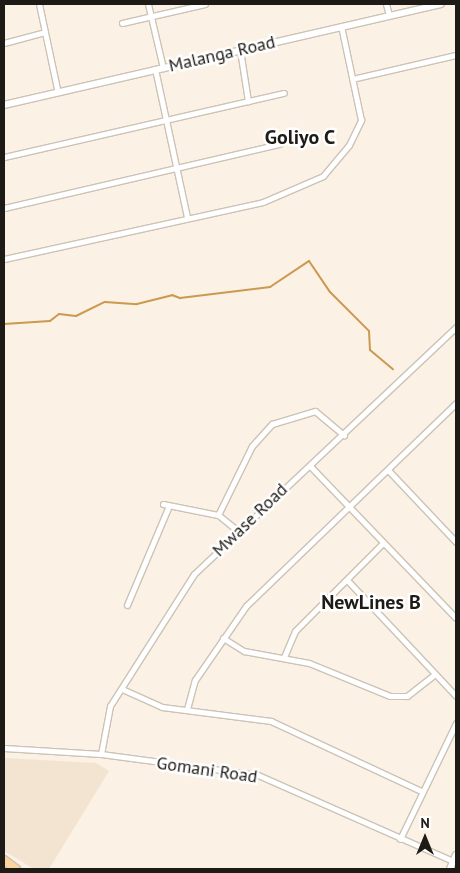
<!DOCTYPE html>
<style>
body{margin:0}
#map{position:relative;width:460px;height:873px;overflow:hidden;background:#fbf1e4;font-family:"PT Sans",sans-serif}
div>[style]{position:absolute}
.built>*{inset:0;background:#f3e4d1}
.stream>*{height:2px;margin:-1px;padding:0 1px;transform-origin:1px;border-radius:1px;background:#cb994f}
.roads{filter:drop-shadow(1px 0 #ccc3b6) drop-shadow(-1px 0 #ccc3b6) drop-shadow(0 1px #ccc3b6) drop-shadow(0 -1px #ccc3b6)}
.minor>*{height:5px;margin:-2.5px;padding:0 2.5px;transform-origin:2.5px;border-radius:2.5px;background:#fff}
.tertiary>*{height:5.5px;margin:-2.75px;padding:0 2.75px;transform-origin:2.75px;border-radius:2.75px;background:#fff}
.primary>*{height:8px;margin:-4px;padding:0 4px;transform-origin:4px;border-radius:4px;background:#fbd59d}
span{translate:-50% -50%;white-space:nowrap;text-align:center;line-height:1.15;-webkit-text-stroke:5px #fff;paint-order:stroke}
.street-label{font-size:18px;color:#1e1a16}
.quarter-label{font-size:20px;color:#1e1a16;font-weight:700}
.frame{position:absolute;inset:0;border:5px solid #1e1a16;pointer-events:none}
.north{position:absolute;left:400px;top:813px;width:50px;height:50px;-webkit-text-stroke:4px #fff;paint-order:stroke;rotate:0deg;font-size:14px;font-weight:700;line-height:20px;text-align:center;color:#1e1a16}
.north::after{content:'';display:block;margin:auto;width:18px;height:22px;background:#1e1a16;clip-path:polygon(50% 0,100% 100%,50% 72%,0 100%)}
</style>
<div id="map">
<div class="built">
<div style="clip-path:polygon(4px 758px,96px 763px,109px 771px,49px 869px,34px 869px,4px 851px)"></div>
</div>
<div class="stream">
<div style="left:4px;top:324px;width:46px;rotate:-3.7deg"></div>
<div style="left:50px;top:321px;width:11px;rotate:-38deg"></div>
<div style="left:59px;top:314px;width:17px;rotate:7deg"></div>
<div style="left:76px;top:316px;width:32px;rotate:-26deg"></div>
<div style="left:105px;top:302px;width:32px;rotate:4deg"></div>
<div style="left:137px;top:304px;width:36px;rotate:-14deg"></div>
<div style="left:172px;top:295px;width:9px;rotate:21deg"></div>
<div style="left:180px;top:298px;width:91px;rotate:-7deg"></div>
<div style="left:270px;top:287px;width:47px;rotate:-33.7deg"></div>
<div style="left:309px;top:261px;width:37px;rotate:56deg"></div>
<div style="left:330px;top:292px;width:55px;rotate:45deg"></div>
<div style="left:369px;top:331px;width:19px;rotate:87deg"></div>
<div style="left:370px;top:350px;width:30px;rotate:40deg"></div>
</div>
<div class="roads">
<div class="minor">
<div style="left:39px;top:4px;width:87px;rotate:78deg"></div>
<div style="left:148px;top:4px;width:66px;rotate:76.8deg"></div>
<div style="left:386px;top:4px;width:11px;rotate:75deg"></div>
<div style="left:122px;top:23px;width:85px;rotate:-12.9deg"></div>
<div style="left:4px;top:43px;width:42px;rotate:-15deg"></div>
<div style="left:240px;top:50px;width:52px;rotate:81.1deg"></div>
<div style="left:155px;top:69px;width:151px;rotate:77.8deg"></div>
<div style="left:356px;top:78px;width:103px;rotate:-13deg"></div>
<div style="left:4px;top:157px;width:287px;rotate:-12.9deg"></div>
<div style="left:4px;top:208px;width:283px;rotate:-13.1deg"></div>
<div style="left:4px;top:259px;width:265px;rotate:-12.4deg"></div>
<div style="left:263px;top:202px;width:65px;rotate:-23.4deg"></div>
<div style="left:323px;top:176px;width:40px;rotate:-50deg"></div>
<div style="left:349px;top:145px;width:28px;rotate:-64deg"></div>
<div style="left:361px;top:120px;width:96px;rotate:-102deg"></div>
<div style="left:311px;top:467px;width:209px;rotate:46.2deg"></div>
<div style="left:388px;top:470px;width:99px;rotate:46.6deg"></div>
<div style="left:163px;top:504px;width:56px;rotate:11.3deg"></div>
<div style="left:238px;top:531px;width:26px;rotate:-141deg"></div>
<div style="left:218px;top:515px;width:77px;rotate:-63.8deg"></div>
<div style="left:252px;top:446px;width:30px;rotate:-48deg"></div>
<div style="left:272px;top:424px;width:45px;rotate:-16.8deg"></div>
<div style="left:315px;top:411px;width:38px;rotate:40deg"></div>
<div style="left:347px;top:580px;width:159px;rotate:46.8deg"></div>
<div style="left:127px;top:605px;width:105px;rotate:-67.1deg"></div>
<div style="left:223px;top:638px;width:25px;rotate:32deg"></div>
<div style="left:244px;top:651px;width:66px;rotate:10.5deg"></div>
<div style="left:309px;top:663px;width:87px;rotate:22.2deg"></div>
<div style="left:390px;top:696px;width:17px"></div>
<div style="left:407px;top:696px;width:34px;rotate:-38deg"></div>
<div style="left:284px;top:657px;width:28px;rotate:-67deg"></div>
<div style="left:295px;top:631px;width:124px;rotate:-45deg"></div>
<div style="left:122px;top:689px;width:44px;rotate:24.2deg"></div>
<div style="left:162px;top:707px;width:110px;rotate:7.3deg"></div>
<div style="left:271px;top:721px;width:166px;rotate:25deg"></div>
<div style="left:187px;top:709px;width:30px;rotate:-75deg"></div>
<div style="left:195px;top:680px;width:90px;rotate:-55.4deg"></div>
<div style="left:246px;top:606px;width:292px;rotate:-44deg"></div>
<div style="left:4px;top:748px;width:97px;rotate:3.5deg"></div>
<div style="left:101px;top:754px;width:158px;rotate:7.6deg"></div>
<div style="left:258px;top:775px;width:213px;rotate:23.8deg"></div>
<div style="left:101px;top:754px;width:49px;rotate:-79.4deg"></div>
<div style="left:110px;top:706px;width:156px;rotate:-57.5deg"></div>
<div style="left:194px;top:574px;width:360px;rotate:-43.3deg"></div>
<div style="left:400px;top:839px;width:129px;rotate:-64.2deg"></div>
</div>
<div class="tertiary">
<div style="left:4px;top:105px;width:448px;rotate:-13deg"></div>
<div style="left:450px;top:869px;width:15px;rotate:-67deg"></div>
</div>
<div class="primary">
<div style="left:4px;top:860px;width:15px;rotate:37deg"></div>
</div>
</div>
<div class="street-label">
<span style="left:222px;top:54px;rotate:-13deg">Malanga Road</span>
<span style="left:250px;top:520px;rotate:-44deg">Mwase Road</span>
<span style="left:207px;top:770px;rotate:8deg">Gomani Road</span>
</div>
<div class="quarter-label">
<span style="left:300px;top:137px">Goliyo C</span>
<span style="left:371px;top:602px">NewLines B</span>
</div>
<div class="frame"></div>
<div class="north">N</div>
</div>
